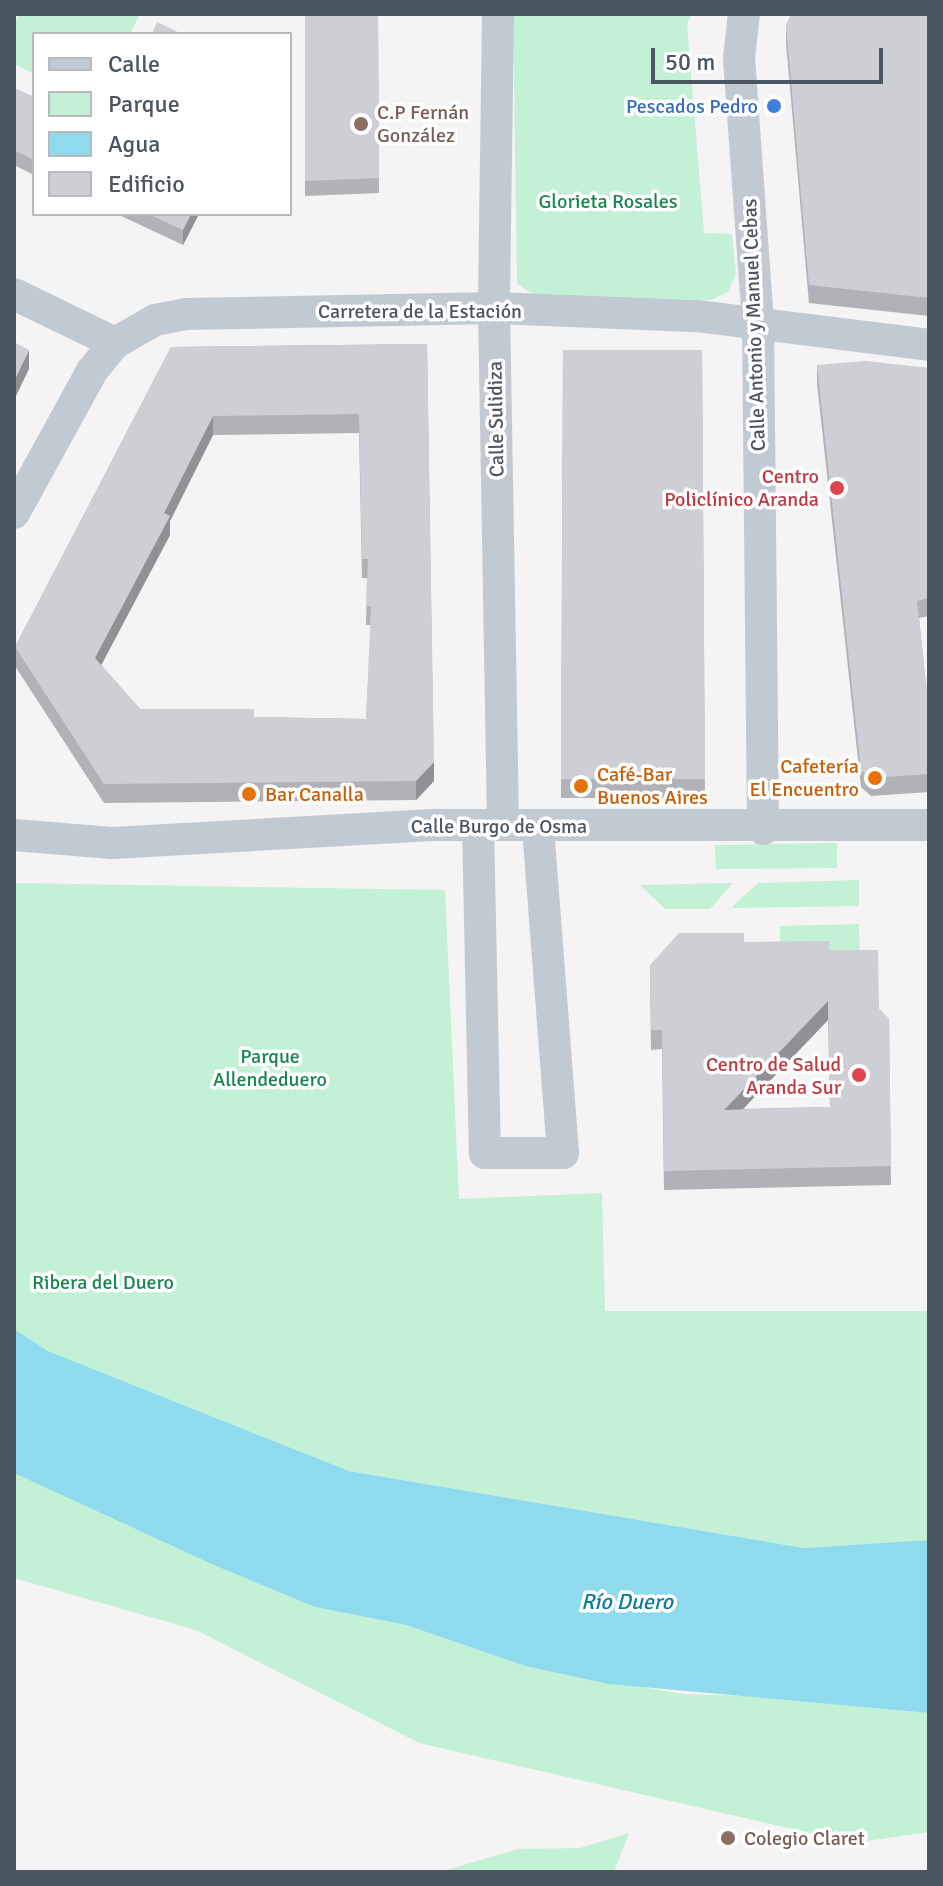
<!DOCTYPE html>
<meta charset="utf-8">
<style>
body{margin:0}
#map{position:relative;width:943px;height:1886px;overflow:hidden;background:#f5f3f3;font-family:Signika,sans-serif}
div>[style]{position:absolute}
.green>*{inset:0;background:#c3f1d5}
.water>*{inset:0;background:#90daee}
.minor>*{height:32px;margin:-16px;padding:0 16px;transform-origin:16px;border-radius:16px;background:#c1cad2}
.wall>*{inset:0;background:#b0b2b7}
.shaded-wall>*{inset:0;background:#909195}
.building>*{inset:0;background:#cdcfd5}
.dots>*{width:22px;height:22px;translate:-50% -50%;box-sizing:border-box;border:4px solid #fff;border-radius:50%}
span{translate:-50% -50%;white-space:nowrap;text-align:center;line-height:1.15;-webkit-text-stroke:7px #fff;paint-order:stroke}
.shop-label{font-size:20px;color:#366cbe}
.right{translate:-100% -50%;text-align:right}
.education-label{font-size:20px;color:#785e54}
.left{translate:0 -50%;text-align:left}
.park-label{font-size:20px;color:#17864f}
.street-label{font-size:20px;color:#4a5661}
.health-label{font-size:20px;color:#be3a42}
.food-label{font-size:20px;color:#c56008}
.water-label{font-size:22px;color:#0c7c9b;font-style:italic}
.frame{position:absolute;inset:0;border:16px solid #4a5661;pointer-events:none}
.legend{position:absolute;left:32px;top:32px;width:260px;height:184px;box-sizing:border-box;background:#fff;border:2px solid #b7bbc0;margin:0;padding:10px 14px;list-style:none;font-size:24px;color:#4a5661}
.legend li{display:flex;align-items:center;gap:16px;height:40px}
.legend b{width:40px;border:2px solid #b7bbc0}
.scale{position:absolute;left:651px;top:48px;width:232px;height:36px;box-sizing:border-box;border:4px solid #4a5661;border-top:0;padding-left:10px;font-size:24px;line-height:28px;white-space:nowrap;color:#4a5661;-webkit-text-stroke:6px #fff;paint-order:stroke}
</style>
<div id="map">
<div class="green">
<div style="clip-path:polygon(19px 14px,140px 14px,130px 34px,34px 34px,34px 74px,14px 64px,14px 24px)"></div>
<div style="clip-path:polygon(513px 14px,692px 14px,687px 24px,704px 233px,732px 234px,736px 274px,728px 292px,711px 300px,541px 299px,517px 284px)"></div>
<div style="clip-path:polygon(837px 843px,837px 868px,716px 869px,715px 845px)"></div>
<div style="clip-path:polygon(859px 880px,859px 906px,731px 908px,758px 883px)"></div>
<div style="clip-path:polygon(14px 883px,445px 890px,459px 1199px,602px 1193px,605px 1311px,929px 1311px,929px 1540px,804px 1548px,349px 1471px,48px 1351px,14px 1329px)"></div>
<div style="clip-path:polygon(733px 883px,710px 909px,665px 909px,640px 885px)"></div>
<div style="clip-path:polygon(859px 924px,860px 968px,780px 961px,780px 926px)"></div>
<div style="clip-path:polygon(14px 1473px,315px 1607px,406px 1625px,525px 1666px,683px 1694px,777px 1697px,929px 1713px,929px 1832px,853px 1843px,419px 1743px,196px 1630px,14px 1578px)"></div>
<div style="clip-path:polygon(629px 1833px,614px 1872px,440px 1872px,518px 1849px,580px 1848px)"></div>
</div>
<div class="water">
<div style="clip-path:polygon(14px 1329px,48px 1351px,349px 1471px,804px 1548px,929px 1540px,929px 1713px,609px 1684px,525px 1666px,406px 1625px,315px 1607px,214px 1565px,14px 1473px)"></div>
</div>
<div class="minor">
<div style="left:498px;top:14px;width:294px;rotate:90.8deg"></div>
<div style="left:494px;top:308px;width:516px;rotate:89deg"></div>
<div style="left:744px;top:14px;width:44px;rotate:96.5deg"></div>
<div style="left:739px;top:58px;width:267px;rotate:85.9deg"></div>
<div style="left:758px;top:324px;width:505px;rotate:89.43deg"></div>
<div style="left:14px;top:294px;width:112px;rotate:25.9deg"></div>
<div style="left:14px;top:513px;width:162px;rotate:-61.2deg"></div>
<div style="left:92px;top:371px;width:36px;rotate:-51deg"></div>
<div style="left:115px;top:343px;width:46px;rotate:-29.9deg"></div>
<div style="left:155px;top:320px;width:31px;rotate:-11deg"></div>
<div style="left:185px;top:314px;width:309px;rotate:-1.1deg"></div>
<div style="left:494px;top:308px;width:203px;rotate:2.3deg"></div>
<div style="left:697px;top:316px;width:234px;rotate:7.1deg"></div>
<div style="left:478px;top:825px;width:328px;rotate:88.8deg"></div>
<div style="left:485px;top:1153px;width:78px"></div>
<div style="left:563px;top:1153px;width:329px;rotate:-94.4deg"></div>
<div style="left:14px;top:835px;width:98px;rotate:4.7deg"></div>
<div style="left:112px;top:843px;width:326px;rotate:-3.2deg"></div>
<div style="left:438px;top:825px;width:491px"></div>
</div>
<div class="wall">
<div style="clip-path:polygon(305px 14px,378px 14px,379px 193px,305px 196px)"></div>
<div style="clip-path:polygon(929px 14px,929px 316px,809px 303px,786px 43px,786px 25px)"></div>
<div style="clip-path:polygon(14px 88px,34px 97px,34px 175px,14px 165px)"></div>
<div style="clip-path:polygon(117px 214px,199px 214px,183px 245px)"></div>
<div style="clip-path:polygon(evenodd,427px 344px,434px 781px,416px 800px,104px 803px,15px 666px,15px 647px,171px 347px,427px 344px,359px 433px,362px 578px,367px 578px,366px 625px,371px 625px,366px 719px,254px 717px,140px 709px,101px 665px,170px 535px,170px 521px,213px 435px,359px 433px)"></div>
<div style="clip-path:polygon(563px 350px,702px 350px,705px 798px,561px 798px)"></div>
<div style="clip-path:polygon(817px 365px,929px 368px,929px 616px,919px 618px,928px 703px,929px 703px,929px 792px,871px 796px,861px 787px,817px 383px)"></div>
<div style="clip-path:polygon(evenodd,744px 942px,829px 950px,879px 1009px,889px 1019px,891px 1185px,664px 1190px,662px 1049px,651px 1050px,650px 965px,744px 942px,828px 1020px,830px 1107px,743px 1109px,828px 1020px)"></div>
</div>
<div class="shaded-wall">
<div style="clip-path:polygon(191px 214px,199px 214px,183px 245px,183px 230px)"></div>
<div style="clip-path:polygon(29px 350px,29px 369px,14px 400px,14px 381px)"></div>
<div style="clip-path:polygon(213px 416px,213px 435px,170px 521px,170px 535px,95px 677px,95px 658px,164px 513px)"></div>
<div style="clip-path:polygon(434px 762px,434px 781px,416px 800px,416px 781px)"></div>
<div style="clip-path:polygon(828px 1001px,828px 1020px,724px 1129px,724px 1110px)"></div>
</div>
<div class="building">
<div style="clip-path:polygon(305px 14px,378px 14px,379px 178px,305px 181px)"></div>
<div style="clip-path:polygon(791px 14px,929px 14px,929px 298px,809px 285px,786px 25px)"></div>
<div style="clip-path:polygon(157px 22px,182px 34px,152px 34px)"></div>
<div style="clip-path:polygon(14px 88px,34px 97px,34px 160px,14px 150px)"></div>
<div style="clip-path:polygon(148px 214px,191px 214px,183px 230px)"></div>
<div style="clip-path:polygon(14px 342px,29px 350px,14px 381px)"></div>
<div style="clip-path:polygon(evenodd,427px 344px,434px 762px,416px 781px,104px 784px,15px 647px,171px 347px,427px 344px,359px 414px,362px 559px,368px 559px,366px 606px,371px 606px,366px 719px,254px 717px,254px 709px,140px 709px,95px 658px,170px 516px,164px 513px,213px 416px,359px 414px)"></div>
<div style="clip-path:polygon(563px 350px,702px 350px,705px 779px,561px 779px)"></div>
<div style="clip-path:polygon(866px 361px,929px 368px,929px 598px,917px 601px,928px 703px,929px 703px,929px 774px,871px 778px,861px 770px,817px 365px)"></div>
<div style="clip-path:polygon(evenodd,679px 933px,744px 933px,744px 942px,829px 941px,829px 950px,878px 950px,879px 1009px,889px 1019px,891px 1166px,664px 1171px,662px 1030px,651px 1030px,650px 965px,679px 933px,828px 1001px,830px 1107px,724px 1110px,828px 1001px)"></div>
</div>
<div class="dots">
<div style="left:774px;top:106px;background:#3f7fe0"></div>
<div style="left:361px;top:124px;background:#8d6e63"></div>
<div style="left:837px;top:488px;background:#e0444e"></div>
<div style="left:875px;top:778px;background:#e8710a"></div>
<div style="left:581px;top:786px;background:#e8710a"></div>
<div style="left:249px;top:794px;background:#e8710a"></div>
<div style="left:859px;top:1075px;background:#e0444e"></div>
<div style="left:728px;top:1838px;background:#8d6e63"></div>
</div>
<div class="shop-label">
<span class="right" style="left:758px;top:106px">Pescados Pedro</span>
</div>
<div class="education-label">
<span class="left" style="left:377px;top:124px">C.P Fernán<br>González</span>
<span class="left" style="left:744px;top:1838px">Colegio Claret</span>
</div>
<div class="park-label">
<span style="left:608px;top:201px">Glorieta Rosales</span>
<span style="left:270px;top:1068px">Parque<br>Allendeduero</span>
<span style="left:103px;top:1282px">Ribera del Duero</span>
</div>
<div class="street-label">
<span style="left:420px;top:311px">Carretera de la Estación</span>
<span style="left:754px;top:325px;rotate:-92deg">Calle Antonio y Manuel Cebas</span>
<span style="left:496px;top:419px;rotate:-91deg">Calle Sulidiza</span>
<span style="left:499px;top:826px">Calle Burgo de Osma</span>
</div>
<div class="health-label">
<span class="right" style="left:819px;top:488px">Centro<br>Policlínico Aranda</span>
<span class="right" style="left:841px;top:1076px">Centro de Salud<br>Aranda Sur</span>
</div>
<div class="food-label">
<span class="right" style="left:859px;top:778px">Cafetería<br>El Encuentro</span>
<span class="left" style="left:597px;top:786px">Café-Bar<br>Buenos Aires</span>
<span class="left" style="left:265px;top:794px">Bar Canalla</span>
</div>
<div class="water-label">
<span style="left:627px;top:1602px">Río Duero</span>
</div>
<div class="frame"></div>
<ul class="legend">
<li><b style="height:10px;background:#c1cad2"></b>Calle</li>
<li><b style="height:22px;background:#c3f1d5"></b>Parque</li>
<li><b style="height:22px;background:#90daee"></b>Agua</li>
<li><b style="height:22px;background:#cdcfd5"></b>Edificio</li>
</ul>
<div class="scale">50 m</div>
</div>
